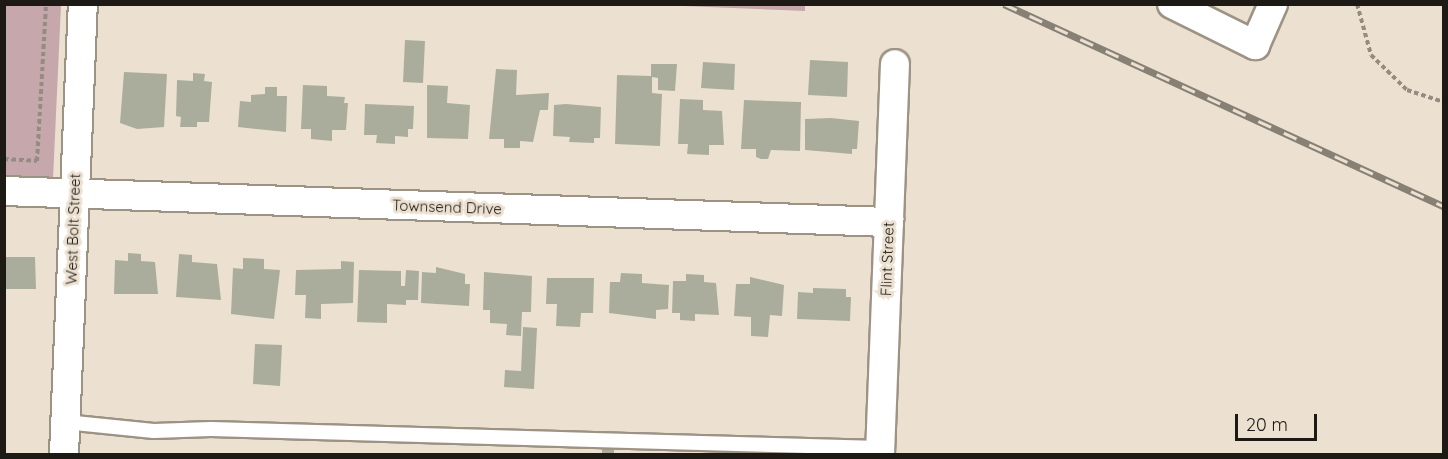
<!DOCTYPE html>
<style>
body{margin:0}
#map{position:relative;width:1448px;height:459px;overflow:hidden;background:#ece1d1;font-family:Quicksand,sans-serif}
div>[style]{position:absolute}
.green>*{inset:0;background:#c5a7ac}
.building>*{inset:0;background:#aaad9b}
.path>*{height:4px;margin-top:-2px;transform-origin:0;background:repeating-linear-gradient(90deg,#948c81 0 4.5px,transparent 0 7.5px)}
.roads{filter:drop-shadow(2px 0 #9d9385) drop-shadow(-2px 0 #9d9385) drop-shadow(0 2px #9d9385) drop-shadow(0 -2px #9d9385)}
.lane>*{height:14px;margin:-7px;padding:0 7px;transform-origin:7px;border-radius:7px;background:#fff}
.street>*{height:28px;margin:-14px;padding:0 14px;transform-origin:14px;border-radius:14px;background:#fff}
.rail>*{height:7px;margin-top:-3.5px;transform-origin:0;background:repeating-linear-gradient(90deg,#ece1d1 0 14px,#878075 0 28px);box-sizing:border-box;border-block:2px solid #878075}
span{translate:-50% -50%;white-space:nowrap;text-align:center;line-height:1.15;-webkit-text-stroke:6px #ece1d1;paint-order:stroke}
.street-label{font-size:15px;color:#1d1914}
.frame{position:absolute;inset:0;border:6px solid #1d1914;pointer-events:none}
.scale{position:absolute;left:1235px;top:414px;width:82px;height:27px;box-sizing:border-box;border:3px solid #1d1914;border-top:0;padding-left:8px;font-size:18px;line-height:21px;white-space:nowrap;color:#1d1914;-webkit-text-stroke:4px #ece1d1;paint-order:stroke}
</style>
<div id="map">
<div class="green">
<div style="clip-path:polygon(5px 5px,61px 5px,53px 179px,5px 177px)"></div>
<div style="clip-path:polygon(658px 5px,805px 4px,805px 11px)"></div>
</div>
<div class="building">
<div style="clip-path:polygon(405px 40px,425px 41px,423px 83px,403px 82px)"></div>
<div style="clip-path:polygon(810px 60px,848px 62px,847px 97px,808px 95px)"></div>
<div style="clip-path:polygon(703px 62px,735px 64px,734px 90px,701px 88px)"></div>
<div style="clip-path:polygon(651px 64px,677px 64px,675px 91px,658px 90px,658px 78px,652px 77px,652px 93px,662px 94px,660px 146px,615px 144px,617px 75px,651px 76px)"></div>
<div style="clip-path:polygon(496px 69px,517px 70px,516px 95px,549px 93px,548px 110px,540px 110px,533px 142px,520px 141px,520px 148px,504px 148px,504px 139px,489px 139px)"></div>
<div style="clip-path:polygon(124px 72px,167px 74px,164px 127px,137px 129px,120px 123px)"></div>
<div style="clip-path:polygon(193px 73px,205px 74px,204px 81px,212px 82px,209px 122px,197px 122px,197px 127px,180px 127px,181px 117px,176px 116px,177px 80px,193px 81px)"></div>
<div style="clip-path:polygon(303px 85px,327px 86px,327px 96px,345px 97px,344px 103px,348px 103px,346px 130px,332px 130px,332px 141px,311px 139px,311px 129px,301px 129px)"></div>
<div style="clip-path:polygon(427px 85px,448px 86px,447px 103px,470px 105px,468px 139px,427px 138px)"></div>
<div style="clip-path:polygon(265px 87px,277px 87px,277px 96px,287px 96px,286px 132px,238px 127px,240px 101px,251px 102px,251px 95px,265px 94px)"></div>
<div style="clip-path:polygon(680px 99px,703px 100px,703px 110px,722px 111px,724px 145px,709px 145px,709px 155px,687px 154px,688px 144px,678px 144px)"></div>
<div style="clip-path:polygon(744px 100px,801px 102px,800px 151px,771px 150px,768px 159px,761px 159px,756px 157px,756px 149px,741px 149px)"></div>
<div style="clip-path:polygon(365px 104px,414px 106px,413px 129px,408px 129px,408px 137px,395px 136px,395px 144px,376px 143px,377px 135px,364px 135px)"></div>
<div style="clip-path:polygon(566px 104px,601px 107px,600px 138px,594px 138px,594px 143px,569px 142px,570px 137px,553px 136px,554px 105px)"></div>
<div style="clip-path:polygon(831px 118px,859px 121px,857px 149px,852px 149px,852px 154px,805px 150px,805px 119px)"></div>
<div style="clip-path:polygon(128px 253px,141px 254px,141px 261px,155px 262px,158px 294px,114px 294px,115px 260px,128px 261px)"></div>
<div style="clip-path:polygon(179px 254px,192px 255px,192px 262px,217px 264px,221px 300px,176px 297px)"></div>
<div style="clip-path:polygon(4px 257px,35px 257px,36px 289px,4px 289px)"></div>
<div style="clip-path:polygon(243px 258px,264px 259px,264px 269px,280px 270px,274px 319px,231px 314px,233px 268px,243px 269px)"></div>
<div style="clip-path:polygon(341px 261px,354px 262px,353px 303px,321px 304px,321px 319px,305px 318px,306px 295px,295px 295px,296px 270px,341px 269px)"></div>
<div style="clip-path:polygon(436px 267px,465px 274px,465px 284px,470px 284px,469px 306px,421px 303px,422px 272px,436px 273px)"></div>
<div style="clip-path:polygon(359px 270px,401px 271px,401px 286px,405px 286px,406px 270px,419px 271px,418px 300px,406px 300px,406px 305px,387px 304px,387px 323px,357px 322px)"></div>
<div style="clip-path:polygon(484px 272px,532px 276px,531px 312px,522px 312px,521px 336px,506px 335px,507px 324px,490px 323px,490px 310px,483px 310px)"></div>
<div style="clip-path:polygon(621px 273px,642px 274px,642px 283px,669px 285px,668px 309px,656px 310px,656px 319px,609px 313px,610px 282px,620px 282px)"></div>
<div style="clip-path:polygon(686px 274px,704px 275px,704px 282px,716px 283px,719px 315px,695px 314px,695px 321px,680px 320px,680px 313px,672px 313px,673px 281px,686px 281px)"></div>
<div style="clip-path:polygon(750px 277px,784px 285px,782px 316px,770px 315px,768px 337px,751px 336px,751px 317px,734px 316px,736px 284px,750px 284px)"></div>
<div style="clip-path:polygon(547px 278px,594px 278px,593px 313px,581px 313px,580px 327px,556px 326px,557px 304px,546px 304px)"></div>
<div style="clip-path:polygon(813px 288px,846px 289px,846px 297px,851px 297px,850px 321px,797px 319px,798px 292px,813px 293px)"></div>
<div style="clip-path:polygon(523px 327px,537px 328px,534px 389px,504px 387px,505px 370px,521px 371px)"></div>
<div style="clip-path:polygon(255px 344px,282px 345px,280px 386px,253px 384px)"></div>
<div style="clip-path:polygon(602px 448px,614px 448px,614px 454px,602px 454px)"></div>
</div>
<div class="path">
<div style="left:1357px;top:4px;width:53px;rotate:74.6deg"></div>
<div style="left:1371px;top:55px;width:50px;rotate:44.2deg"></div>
<div style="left:1407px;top:90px;width:39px;rotate:18deg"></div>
<div style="left:4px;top:159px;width:33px;rotate:3deg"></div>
<div style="left:37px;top:161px;width:157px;rotate:-86.7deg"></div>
</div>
<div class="roads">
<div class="lane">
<div style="left:65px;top:422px;width:89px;rotate:5.8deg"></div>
<div style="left:154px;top:431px;width:57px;rotate:-2deg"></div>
<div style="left:211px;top:429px;width:669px;rotate:1.63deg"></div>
</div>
<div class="street">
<div style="left:1172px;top:4px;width:93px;rotate:26.3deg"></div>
<div style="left:1255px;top:45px;width:45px;rotate:-66.3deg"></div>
<div style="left:4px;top:191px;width:886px;rotate:2.01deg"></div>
<div style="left:64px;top:454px;width:450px;rotate:-87.6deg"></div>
<div style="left:880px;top:454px;width:390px;rotate:-87.8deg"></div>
</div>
</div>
<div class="rail">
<div style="left:1004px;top:4px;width:484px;rotate:24.7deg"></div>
</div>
<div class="street-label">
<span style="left:447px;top:207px;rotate:2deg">Townsend Drive</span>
<span style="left:73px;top:229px;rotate:-88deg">West Bolt Street</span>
<span style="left:887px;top:259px;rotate:-88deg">Flint Street</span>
</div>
<div class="frame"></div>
<div class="scale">20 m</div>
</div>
